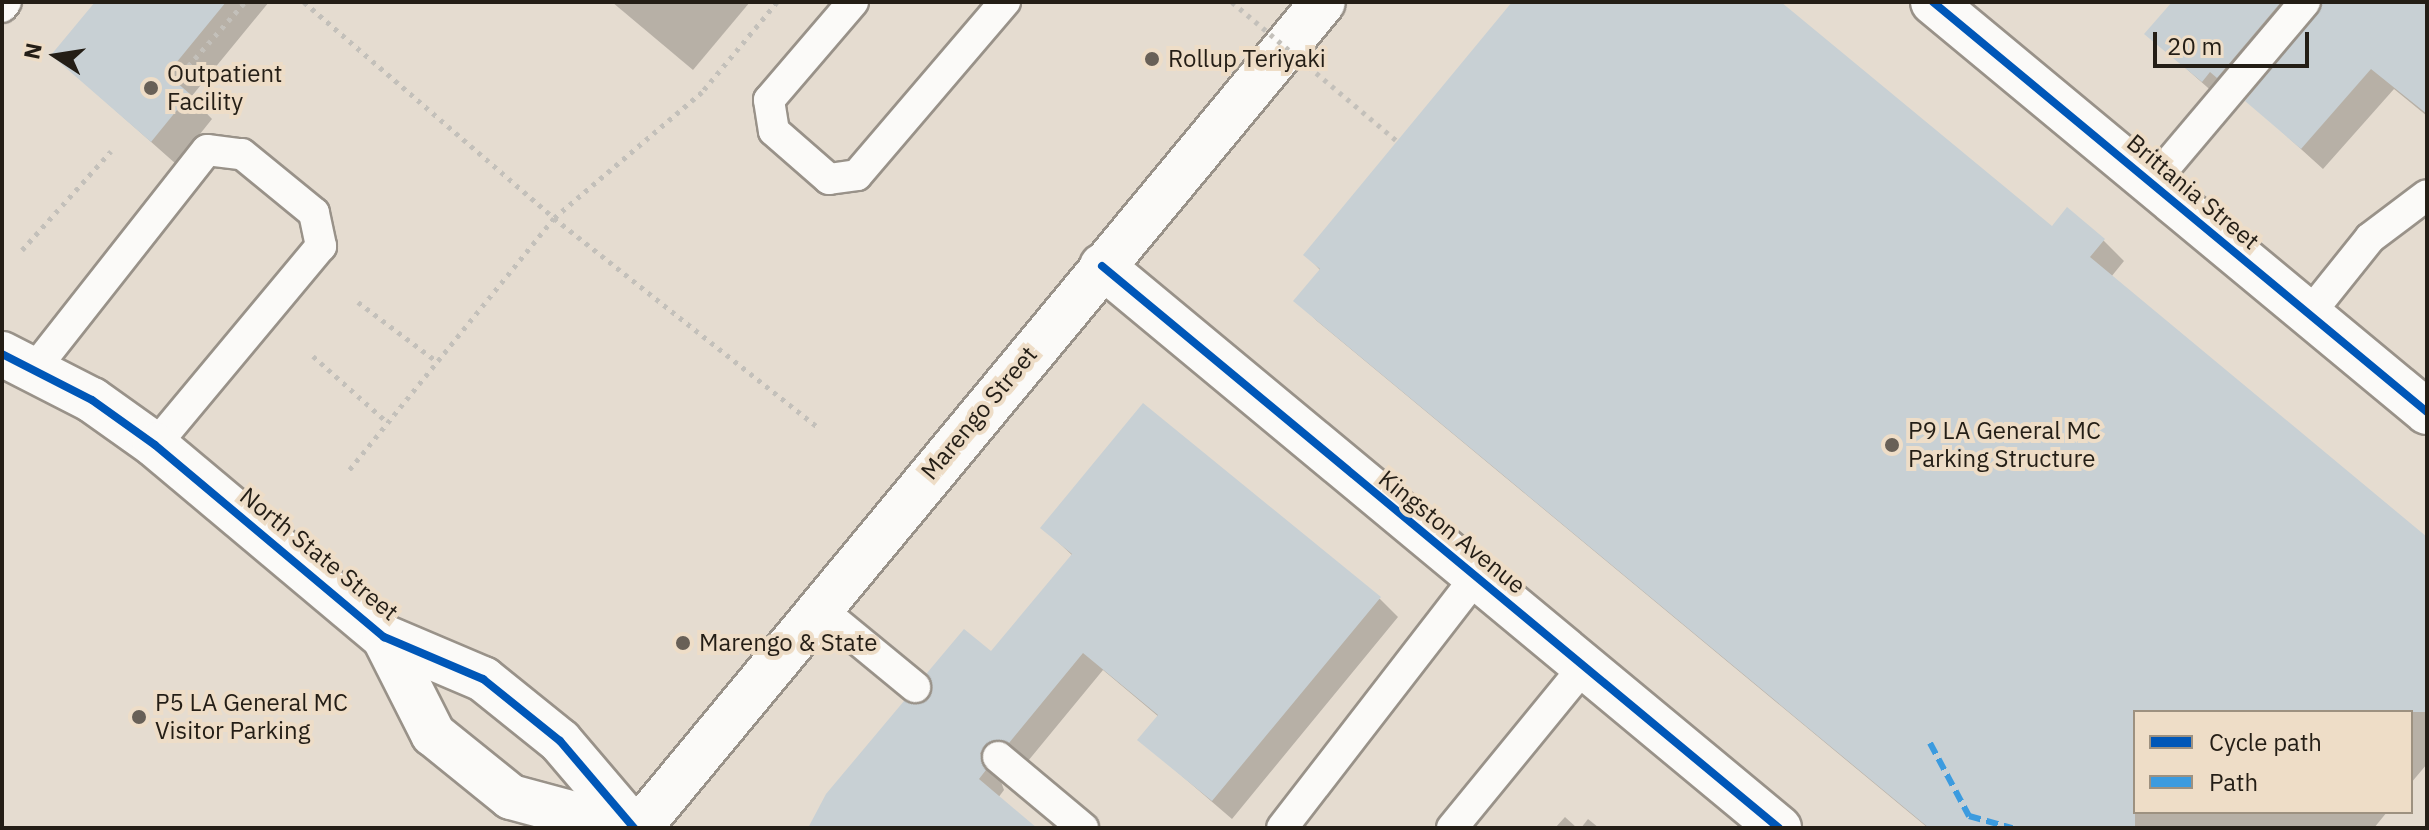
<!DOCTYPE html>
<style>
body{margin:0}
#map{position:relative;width:2429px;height:830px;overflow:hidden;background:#e5dcd0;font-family:"IBM Plex Sans",sans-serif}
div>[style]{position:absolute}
.shadow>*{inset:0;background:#0003}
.building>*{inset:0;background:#c8d0d4}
.path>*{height:5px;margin-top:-2.5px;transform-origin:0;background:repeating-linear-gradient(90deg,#c3c0ba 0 4px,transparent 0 10px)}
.roads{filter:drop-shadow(2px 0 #999289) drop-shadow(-2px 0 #999289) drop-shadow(0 2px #999289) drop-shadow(0 -2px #999289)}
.service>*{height:30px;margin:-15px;padding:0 15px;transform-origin:15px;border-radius:15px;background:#fbfaf8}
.minor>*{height:44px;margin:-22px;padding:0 22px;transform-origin:22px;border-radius:22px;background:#fbfaf8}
.primary>*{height:44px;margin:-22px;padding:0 22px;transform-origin:22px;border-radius:22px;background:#fbfaf8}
.path-bridge>*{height:5px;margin-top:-2.5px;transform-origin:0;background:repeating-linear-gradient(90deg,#c3c0ba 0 4px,transparent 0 10px)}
.quiet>*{height:6px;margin-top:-3px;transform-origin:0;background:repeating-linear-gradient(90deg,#3c9bdf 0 12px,transparent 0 18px)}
.cycleway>*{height:8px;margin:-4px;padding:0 4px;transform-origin:4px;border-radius:4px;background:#0057b8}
.dots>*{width:22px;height:22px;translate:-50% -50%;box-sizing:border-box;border:4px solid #eeddc7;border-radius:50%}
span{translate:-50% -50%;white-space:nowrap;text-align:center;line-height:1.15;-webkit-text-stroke:8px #eeddc7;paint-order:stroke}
.poi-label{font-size:24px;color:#241e16}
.left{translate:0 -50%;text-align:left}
.street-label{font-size:24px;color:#241e16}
.frame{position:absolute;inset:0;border:4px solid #241e16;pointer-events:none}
.legend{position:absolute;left:2133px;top:710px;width:280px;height:104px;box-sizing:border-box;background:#eeddc7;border:2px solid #9d9180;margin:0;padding:10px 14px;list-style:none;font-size:24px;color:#241e16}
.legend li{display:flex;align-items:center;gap:16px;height:40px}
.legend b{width:40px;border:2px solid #9d9180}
.north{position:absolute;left:16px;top:16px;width:80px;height:80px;-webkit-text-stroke:6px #eeddc7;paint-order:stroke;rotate:282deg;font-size:22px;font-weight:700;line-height:32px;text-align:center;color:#241e16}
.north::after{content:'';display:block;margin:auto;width:28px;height:36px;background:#241e16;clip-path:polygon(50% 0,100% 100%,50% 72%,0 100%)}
.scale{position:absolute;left:2153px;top:32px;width:156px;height:36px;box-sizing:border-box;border:4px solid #241e16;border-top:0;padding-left:10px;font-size:24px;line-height:28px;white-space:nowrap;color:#241e16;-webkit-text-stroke:6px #eeddc7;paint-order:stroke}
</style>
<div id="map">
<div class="shadow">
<div style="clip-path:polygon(97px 2px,269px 2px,191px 97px,212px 119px,176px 164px,53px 55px)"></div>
<div style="clip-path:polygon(612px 2px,750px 2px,693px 70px)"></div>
<div style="clip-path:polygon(1515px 2px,1778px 2px,2052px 229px,2103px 240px,2124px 261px,2111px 277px,2427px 540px,2427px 764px,2411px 783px,2411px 712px,2135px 712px,2135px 812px,2387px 812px,2374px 828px,1928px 828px,1317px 321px,1296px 301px,1321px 271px,1306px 255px)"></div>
<div style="clip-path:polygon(2174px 2px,2427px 2px,2427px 116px,2394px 89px,2323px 169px,2248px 101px,2322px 9px,2224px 102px,2147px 34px)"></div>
<div style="clip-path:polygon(1043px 528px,1380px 599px,1398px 617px,1232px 819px,1140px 740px,1159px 717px,1103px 670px,1028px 761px,1012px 758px,998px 773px,1004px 790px,998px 798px,1034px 828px,823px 828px,932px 700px,991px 654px,1073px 556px)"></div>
<div style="clip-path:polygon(1565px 817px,1577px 828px,1555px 828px)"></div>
<div style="clip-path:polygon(1588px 819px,1599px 828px,1581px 828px)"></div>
</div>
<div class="building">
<div style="clip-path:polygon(95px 2px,226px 2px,167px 74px,190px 94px,151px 142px,51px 55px)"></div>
<div style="clip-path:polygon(1512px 2px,1781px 2px,2052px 226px,2067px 207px,2105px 239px,2090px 257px,2427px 537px,2427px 712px,2135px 712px,2135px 828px,1929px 828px,1293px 301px,1320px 269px,1303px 255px)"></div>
<div style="clip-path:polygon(2172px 2px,2281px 2px,2217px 78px,2210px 72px,2202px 82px,2144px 34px)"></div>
<div style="clip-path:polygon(2323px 2px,2427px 2px,2427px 114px,2371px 69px,2301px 149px,2245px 101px)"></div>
<div style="clip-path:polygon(1143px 403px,1381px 597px,1212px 801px,1137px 740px,1158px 715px,1083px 653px,1009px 743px,993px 740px,980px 753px,986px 770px,979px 779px,1037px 828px,808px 828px,826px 794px,904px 701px,929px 698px,927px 673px,964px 629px,991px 651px,1072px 554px,1040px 528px)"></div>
</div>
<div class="path">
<div style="left:304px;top:2px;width:330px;rotate:40.8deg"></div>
<div style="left:554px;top:218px;width:328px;rotate:129.1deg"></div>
<div style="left:777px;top:2px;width:117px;rotate:129.8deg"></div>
<div style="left:702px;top:92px;width:194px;rotate:139.6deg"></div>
<div style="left:554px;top:218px;width:338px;rotate:38.4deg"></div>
<div style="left:175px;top:81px;width:106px;rotate:-48.5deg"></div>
<div style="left:22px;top:250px;width:133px;rotate:-48deg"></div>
<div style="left:358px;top:302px;width:96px;rotate:37deg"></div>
<div style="left:313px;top:356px;width:99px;rotate:41.7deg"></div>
</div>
<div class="roads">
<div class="service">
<div style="left:853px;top:2px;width:129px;rotate:130.6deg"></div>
<div style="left:769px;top:100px;width:31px;rotate:81deg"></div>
<div style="left:774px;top:131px;width:73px;rotate:41.1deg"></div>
<div style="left:829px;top:179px;width:28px;rotate:-8deg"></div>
<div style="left:857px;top:175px;width:228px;rotate:-49.5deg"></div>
<div style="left:2px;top:7px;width:6px;rotate:-51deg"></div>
<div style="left:2152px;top:183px;width:237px;rotate:-49.8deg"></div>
<div style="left:2310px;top:313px;width:96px;rotate:-51.3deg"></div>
<div style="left:2370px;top:238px;width:71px;rotate:-37deg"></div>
<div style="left:36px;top:367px;width:276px;rotate:-51.8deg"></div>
<div style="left:207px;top:150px;width:35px;rotate:7deg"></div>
<div style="left:242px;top:154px;width:93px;rotate:39.3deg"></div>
<div style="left:314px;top:213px;width:34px;rotate:78deg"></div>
<div style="left:321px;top:246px;width:259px;rotate:129.8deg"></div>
<div style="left:818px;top:607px;width:126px;rotate:39.5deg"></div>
<div style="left:998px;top:757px;width:111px;rotate:39.9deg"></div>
<div style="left:1282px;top:828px;width:316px;rotate:-52.3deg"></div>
<div style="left:1452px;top:828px;width:208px;rotate:-50.7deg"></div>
</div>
<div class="minor">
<div style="left:1933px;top:2px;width:642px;rotate:39.69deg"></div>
<div style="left:1102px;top:266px;width:880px;rotate:39.7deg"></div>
<div style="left:2px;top:354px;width:101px;rotate:27.1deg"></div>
<div style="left:92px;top:400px;width:77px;rotate:35.5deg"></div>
<div style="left:155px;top:445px;width:299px;rotate:40deg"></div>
<div style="left:384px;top:637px;width:108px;rotate:23deg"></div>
<div style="left:483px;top:679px;width:99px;rotate:38.8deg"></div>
<div style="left:560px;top:741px;width:114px;rotate:49.6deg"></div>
<div style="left:384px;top:637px;width:109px;rotate:63.2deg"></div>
<div style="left:433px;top:734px;width:100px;rotate:38.9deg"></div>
<div style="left:511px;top:797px;width:119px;rotate:15.1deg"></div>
</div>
<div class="primary">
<div style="left:639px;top:828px;width:1072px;rotate:-50.37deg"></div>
</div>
</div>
<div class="path-bridge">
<div style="left:1232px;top:2px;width:216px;rotate:40.1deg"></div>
</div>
<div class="quiet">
<div style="left:1930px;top:743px;width:83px;rotate:61.9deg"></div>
<div style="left:1969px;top:816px;width:45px;rotate:15.6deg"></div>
</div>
<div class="cycleway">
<div style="left:1933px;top:2px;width:642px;rotate:39.69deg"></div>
<div style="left:1102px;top:266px;width:880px;rotate:39.7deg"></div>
<div style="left:2px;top:354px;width:101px;rotate:27.1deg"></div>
<div style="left:92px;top:400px;width:77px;rotate:35.5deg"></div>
<div style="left:155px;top:445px;width:299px;rotate:40deg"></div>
<div style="left:384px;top:637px;width:108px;rotate:23deg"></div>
<div style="left:483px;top:679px;width:99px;rotate:38.8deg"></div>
<div style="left:560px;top:741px;width:114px;rotate:49.6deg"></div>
</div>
<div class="dots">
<div style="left:1152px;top:59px;background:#686057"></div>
<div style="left:151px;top:88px;background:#686057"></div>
<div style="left:1892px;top:445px;background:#686057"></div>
<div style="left:683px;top:643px;background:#686057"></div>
<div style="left:139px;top:717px;background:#686057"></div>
</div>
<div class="poi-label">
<span class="left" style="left:1168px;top:59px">Rollup Teriyaki</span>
<span class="left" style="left:167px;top:88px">Outpatient<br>Facility</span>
<span class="left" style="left:1908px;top:445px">P9 LA General MC<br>Parking Structure</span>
<span class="left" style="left:699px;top:643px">Marengo &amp; State</span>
<span class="left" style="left:155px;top:717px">P5 LA General MC<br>Visitor Parking</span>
</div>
<div class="street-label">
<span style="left:2193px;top:192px;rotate:40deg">Brittania Street</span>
<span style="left:979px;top:413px;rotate:-50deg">Marengo Street</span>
<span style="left:1452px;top:532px;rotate:39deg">Kingston Avenue</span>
<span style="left:319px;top:554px;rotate:39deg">North State Street</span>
</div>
<div class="frame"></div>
<ul class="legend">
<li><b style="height:10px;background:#0057b8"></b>Cycle path</li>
<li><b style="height:10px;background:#3c9bdf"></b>Path</li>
</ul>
<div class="north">N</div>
<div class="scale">20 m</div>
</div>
